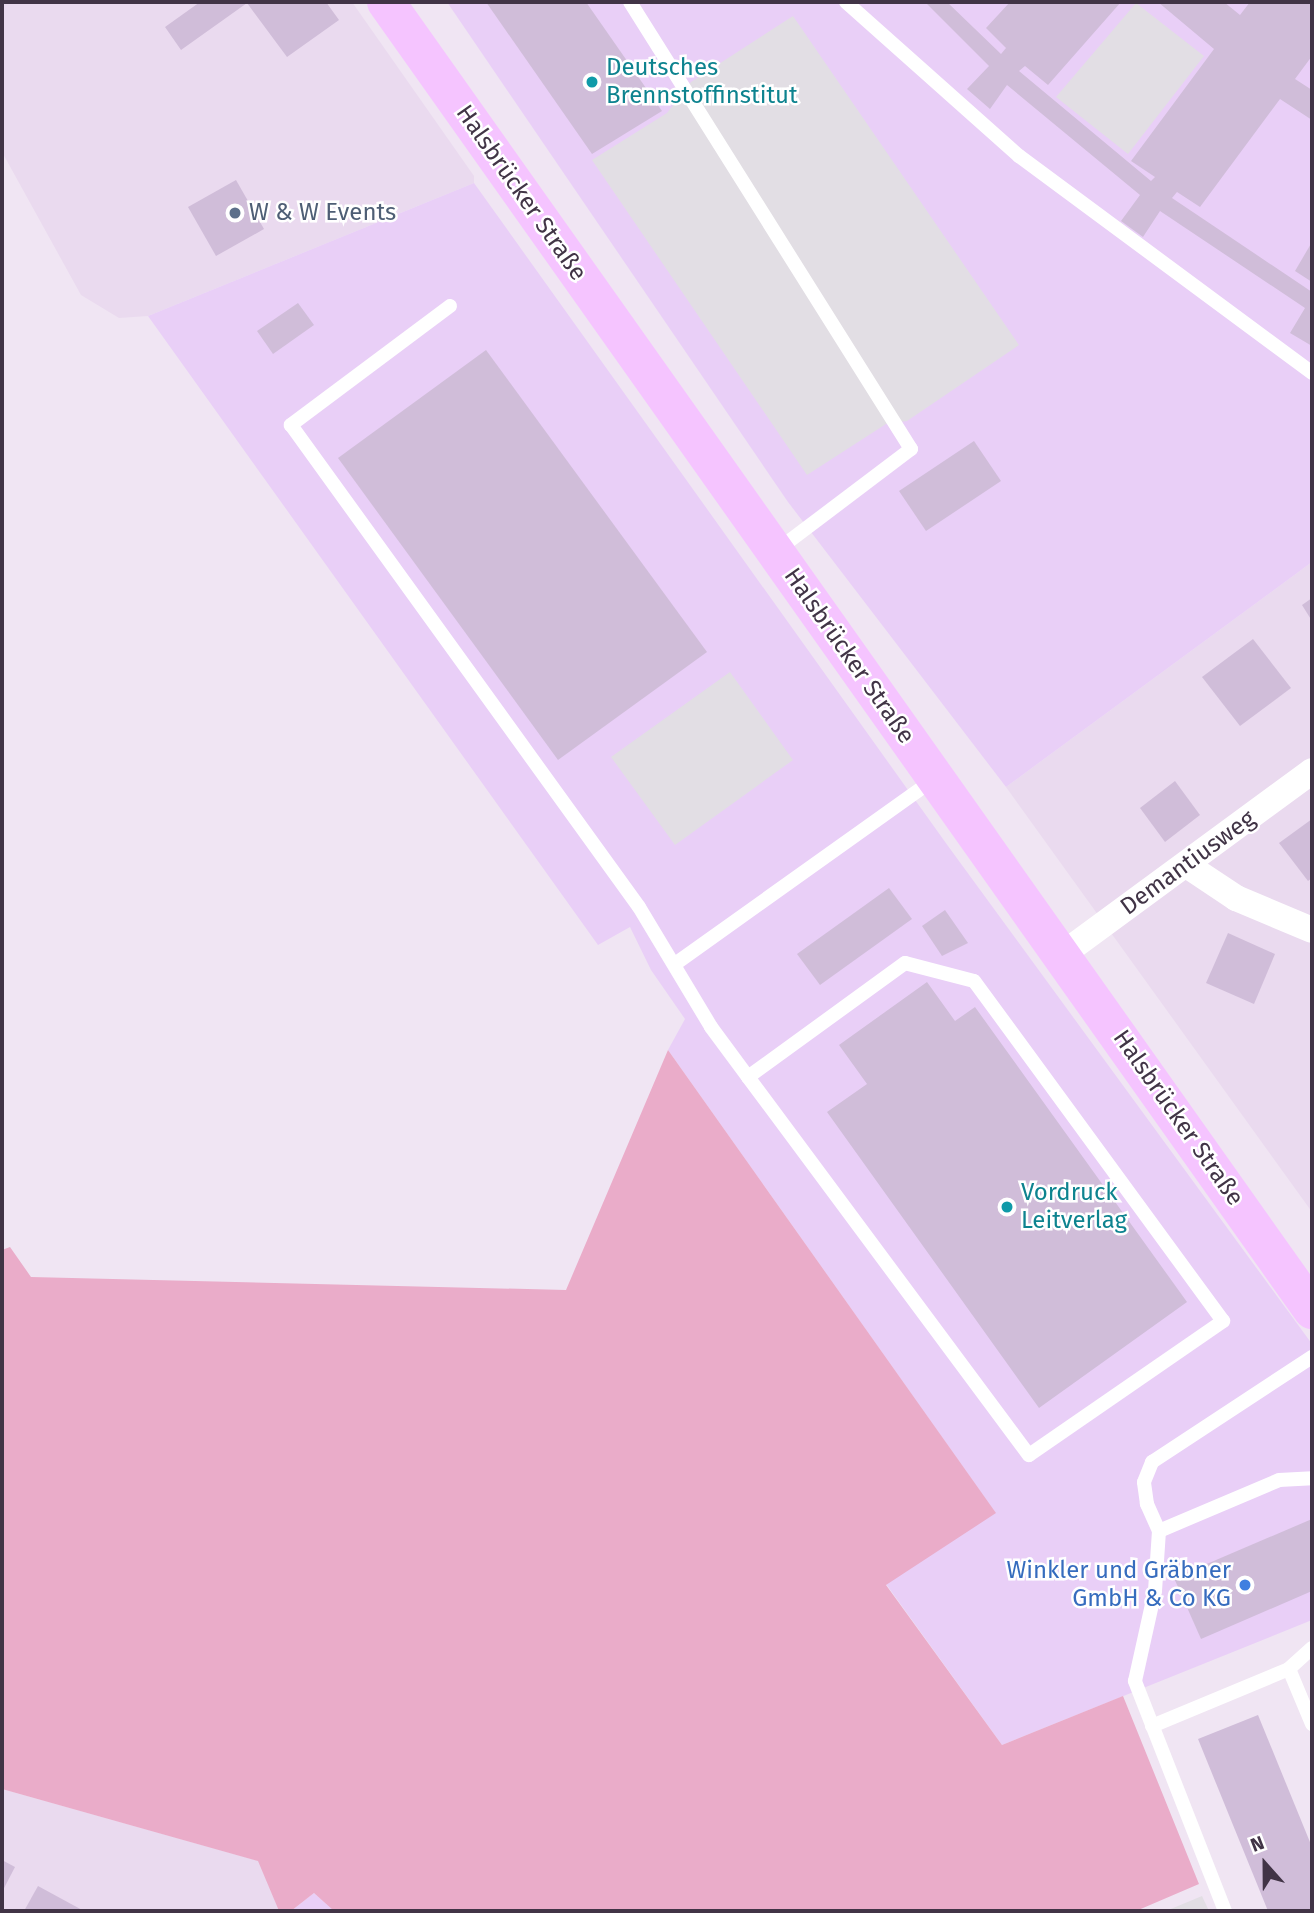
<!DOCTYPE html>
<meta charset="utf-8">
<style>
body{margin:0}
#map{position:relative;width:1314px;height:1913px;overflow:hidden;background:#f0e5f3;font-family:"Fira Sans",sans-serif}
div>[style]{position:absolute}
.residential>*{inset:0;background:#eadaef}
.commercial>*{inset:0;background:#e9cff7}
.green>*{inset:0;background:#eaacc9}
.parking>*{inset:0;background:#e2dee4}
.building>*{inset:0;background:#d0bdd9}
.lane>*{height:14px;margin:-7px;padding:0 7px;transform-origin:7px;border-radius:7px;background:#fff}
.street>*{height:26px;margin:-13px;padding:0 13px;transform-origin:13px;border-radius:13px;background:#fff}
.secondary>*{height:38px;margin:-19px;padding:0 19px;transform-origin:19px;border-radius:19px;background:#f5c4ff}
.dots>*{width:19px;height:19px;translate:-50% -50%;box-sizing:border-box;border:4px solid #fff;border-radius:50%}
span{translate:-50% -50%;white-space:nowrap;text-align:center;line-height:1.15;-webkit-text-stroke:5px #fff;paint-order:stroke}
.culture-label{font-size:24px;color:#0d838f}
.left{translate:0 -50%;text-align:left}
.street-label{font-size:24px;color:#413446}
.service-label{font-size:24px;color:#4e5e75}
.shop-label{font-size:24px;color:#366cbe}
.right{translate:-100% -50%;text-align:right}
.frame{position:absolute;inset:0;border:4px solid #413446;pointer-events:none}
.north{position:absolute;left:1230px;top:1829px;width:70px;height:70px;-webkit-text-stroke:5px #fff;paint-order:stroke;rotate:339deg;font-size:19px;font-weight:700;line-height:28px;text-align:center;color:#413446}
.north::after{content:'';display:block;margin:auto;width:24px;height:32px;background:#413446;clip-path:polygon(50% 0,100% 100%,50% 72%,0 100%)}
</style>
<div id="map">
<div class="residential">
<div style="clip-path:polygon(2px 2px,352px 2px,474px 176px,474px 183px,148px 316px,119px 318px,81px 295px,2px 152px)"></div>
<div style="clip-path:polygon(1312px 562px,1312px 1212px,1006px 787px)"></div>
<div style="clip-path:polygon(2px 1789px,259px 1861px,279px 1911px,2px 1911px)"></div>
</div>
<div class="commercial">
<div style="clip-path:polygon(447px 2px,1312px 2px,1312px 562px,1006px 787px,788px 502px)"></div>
<div style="clip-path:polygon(474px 183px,948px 846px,1312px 1344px,1312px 1620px,1002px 1745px,886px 1584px,995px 1512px,668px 1050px,685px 1019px,651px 970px,630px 927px,598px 945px,148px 316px)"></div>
<div style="clip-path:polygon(314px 1893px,334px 1911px,291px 1911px)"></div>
</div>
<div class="green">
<div style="clip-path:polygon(668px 1050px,996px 1513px,886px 1585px,1002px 1745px,1123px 1696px,1199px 1884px,1136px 1911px,334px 1911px,314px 1893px,291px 1911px,279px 1911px,258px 1861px,2px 1789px,2px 1250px,10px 1247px,31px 1277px,566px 1290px)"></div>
</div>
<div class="parking">
<div style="clip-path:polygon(1136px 3px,1204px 56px,1128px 154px,1056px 97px)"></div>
<div style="clip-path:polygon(793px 16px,1019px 345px,907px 421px,886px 424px,807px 475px,592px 160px,667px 113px,691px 82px)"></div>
<div style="clip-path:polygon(730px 672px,793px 760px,675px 845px,611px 757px)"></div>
<div style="clip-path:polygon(1202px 1896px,1209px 1911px,1166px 1911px)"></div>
</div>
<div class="building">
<div style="clip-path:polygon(200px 2px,326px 2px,339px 20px,287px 57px,247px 3px,181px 50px,165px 27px)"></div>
<div style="clip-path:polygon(486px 2px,586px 2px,662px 111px,592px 154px)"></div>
<div style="clip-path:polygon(925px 2px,947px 2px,1001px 54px,1006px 48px,986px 28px,1010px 2px,1121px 2px,1048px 85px,1025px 66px,1019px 71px,1151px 181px,1155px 177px,1131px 161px,1214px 49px,1158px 2px,1224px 2px,1240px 15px,1250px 2px,1312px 2px,1312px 56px,1295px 79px,1312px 90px,1312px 120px,1280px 99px,1200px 207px,1177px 192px,1172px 198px,1312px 292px,1312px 346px,1290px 333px,1305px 308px,1160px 211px,1143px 237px,1121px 221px,1140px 195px,1007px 85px,990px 109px,967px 89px,989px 66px)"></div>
<div style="clip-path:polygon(236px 180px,264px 229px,216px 256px,188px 207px)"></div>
<div style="clip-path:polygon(1312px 242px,1312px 282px,1295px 271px)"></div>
<div style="clip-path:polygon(298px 303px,314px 325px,273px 354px,257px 331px)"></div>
<div style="clip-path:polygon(486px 350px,707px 652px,558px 760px,338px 458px)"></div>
<div style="clip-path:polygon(974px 441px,1001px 481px,926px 531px,899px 491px)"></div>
<div style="clip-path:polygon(1312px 598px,1312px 621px,1302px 605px)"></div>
<div style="clip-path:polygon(1253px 639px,1291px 688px,1240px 726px,1202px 677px)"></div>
<div style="clip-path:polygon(1175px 781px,1200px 815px,1165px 842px,1140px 808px)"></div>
<div style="clip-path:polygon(1312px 819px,1312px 878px,1308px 881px,1279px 843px)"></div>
<div style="clip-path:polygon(889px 888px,912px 919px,820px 985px,797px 954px)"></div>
<div style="clip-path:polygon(945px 910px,968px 943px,942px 956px,922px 926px)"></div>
<div style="clip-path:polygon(1228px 933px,1275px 954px,1254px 1004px,1206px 983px)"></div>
<div style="clip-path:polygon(927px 982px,955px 1021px,975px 1007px,1187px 1302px,1039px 1408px,827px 1112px,867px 1084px,839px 1045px)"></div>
<div style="clip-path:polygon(1312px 1519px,1312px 1591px,1201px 1639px,1174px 1578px)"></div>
<div style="clip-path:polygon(1258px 1715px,1312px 1847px,1312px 1911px,1268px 1911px,1198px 1739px)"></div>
<div style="clip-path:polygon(2px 1860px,15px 1867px,2px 1892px)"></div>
<div style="clip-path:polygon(38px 1886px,84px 1911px,24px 1911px)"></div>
</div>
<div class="lane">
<div style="left:630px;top:2px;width:528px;rotate:57.85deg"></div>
<div style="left:911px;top:449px;width:169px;rotate:142.9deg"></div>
<div style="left:846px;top:2px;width:232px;rotate:41.7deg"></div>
<div style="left:1019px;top:156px;width:365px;rotate:36.5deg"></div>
<div style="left:450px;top:306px;width:199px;rotate:143.2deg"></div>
<div style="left:291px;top:425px;width:594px;rotate:54.17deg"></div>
<div style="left:639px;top:907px;width:140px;rotate:59deg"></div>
<div style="left:711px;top:1027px;width:62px;rotate:53.5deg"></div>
<div style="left:748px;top:1077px;width:471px;rotate:53.4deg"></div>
<div style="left:1029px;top:1455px;width:236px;rotate:-34.6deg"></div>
<div style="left:1223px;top:1321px;width:421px;rotate:-126.2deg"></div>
<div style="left:974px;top:981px;width:71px;rotate:-165.4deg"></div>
<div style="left:905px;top:963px;width:194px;rotate:144deg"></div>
<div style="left:675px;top:964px;width:318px;rotate:-35.5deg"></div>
<div style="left:1159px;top:1531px;width:30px;rotate:-114deg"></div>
<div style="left:1147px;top:1504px;width:22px;rotate:-98deg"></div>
<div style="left:1144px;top:1482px;width:22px;rotate:-68deg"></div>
<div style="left:1152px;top:1462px;width:191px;rotate:-33.3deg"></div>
<div style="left:1312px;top:1648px;width:31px;rotate:138deg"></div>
<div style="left:1289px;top:1669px;width:60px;rotate:67.3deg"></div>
<div style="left:1152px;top:1726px;width:148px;rotate:-22.6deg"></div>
<div style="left:1225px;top:1911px;width:247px;rotate:-111.4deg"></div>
<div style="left:1135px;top:1681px;width:92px;rotate:-77.5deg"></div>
<div style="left:1155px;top:1591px;width:60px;rotate:-86.2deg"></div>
<div style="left:1159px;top:1531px;width:130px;rotate:-23deg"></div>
<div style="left:1279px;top:1480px;width:33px;rotate:-3deg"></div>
</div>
<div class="street">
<div style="left:1188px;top:866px;width:58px;rotate:33.7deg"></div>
<div style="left:1236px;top:898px;width:82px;rotate:22.8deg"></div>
<div style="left:1063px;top:954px;width:309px;rotate:-36.3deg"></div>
</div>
<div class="secondary">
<div style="left:386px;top:2px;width:1603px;rotate:54.7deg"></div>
</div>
<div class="dots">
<div style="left:592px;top:82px;background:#0f9aa8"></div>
<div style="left:235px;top:213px;background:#5c6f8a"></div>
<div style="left:1007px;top:1207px;background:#0f9aa8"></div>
<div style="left:1245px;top:1585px;background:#3f7fe0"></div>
</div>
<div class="culture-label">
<span class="left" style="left:606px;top:82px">Deutsches<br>Brennstoffinstitut</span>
<span class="left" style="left:1021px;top:1207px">Vordruck<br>Leitverlag</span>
</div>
<div class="street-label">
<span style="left:521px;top:193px;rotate:55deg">Halsbrücker Straße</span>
<span style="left:849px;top:656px;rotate:55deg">Halsbrücker Straße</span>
<span style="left:1188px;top:863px;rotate:-36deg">Demantiusweg</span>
<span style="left:1178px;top:1118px;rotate:55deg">Halsbrücker Straße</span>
</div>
<div class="service-label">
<span class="left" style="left:249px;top:213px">W &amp; W Events</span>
</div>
<div class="shop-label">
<span class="right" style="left:1231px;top:1585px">Winkler und Gräbner<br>GmbH &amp; Co KG</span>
</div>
<div class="frame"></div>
<div class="north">N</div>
</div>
